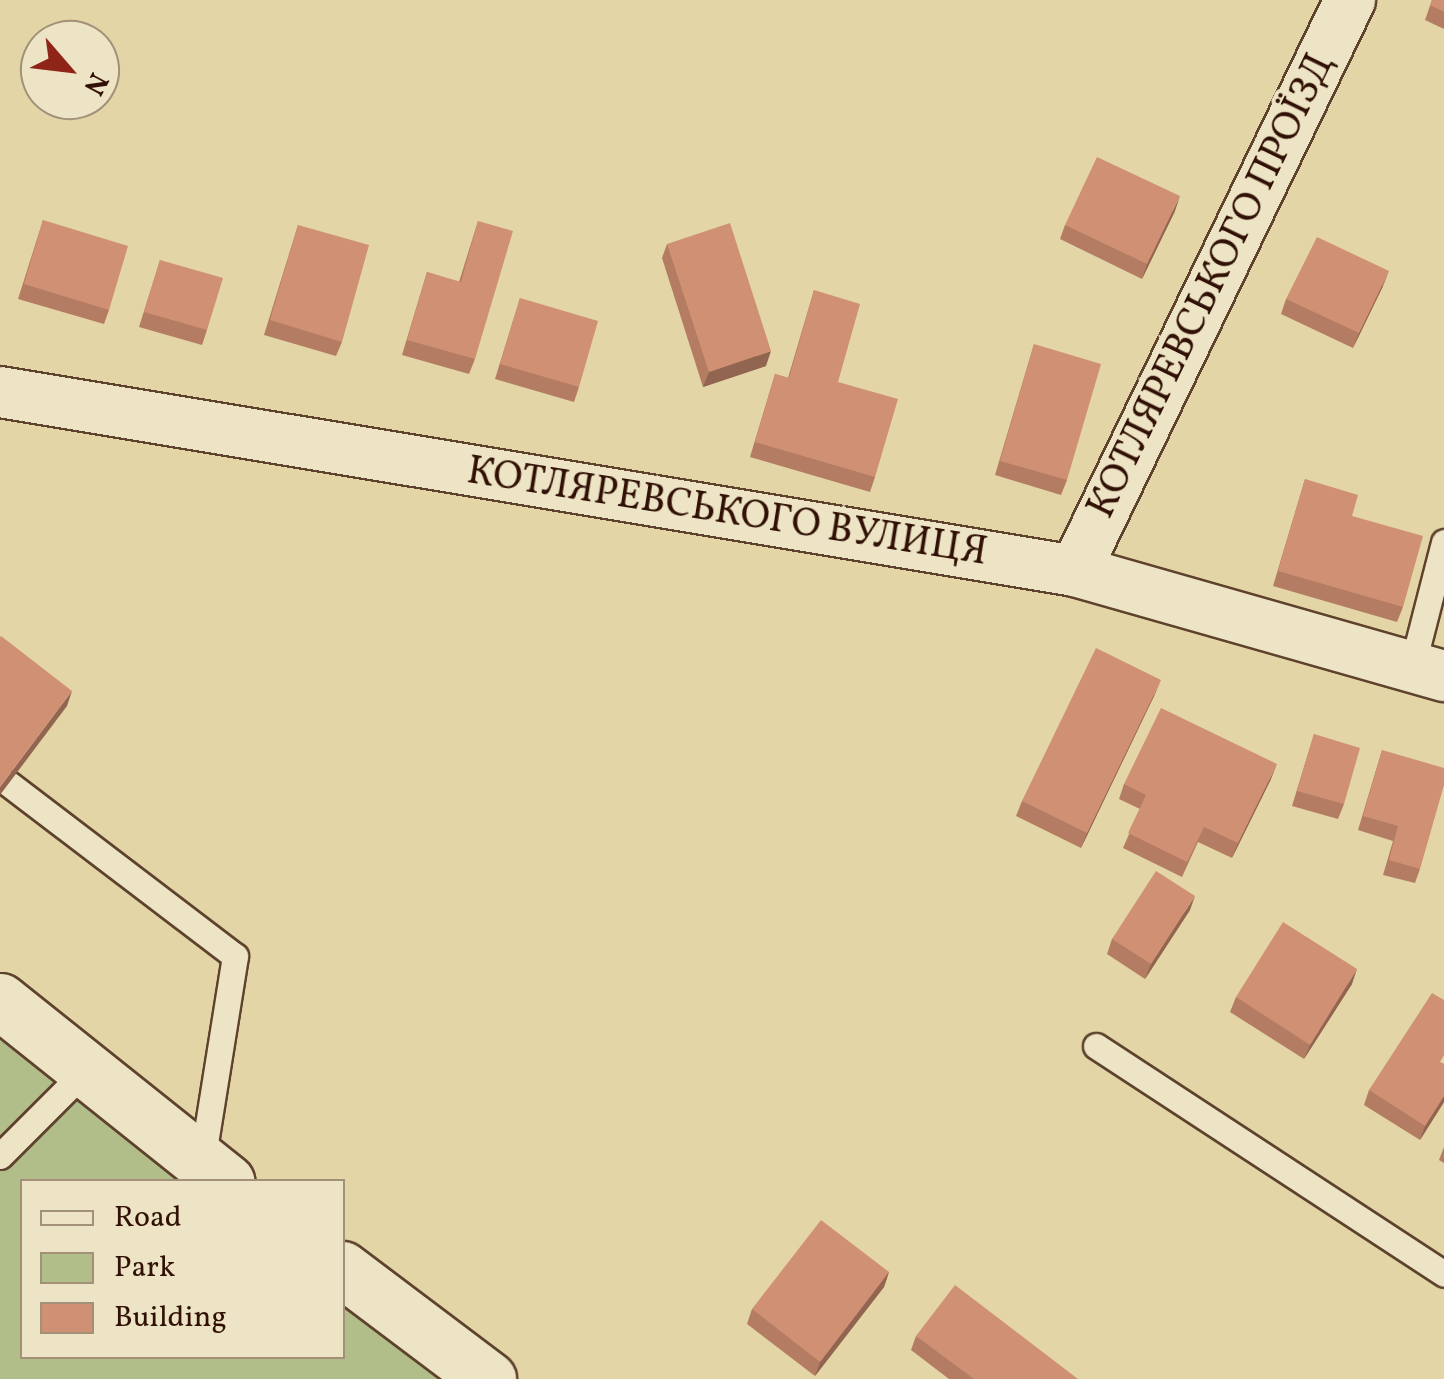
<!DOCTYPE html>
<meta charset="utf-8">
<style>
body{margin:0}
#map{position:relative;width:1444px;height:1379px;overflow:hidden;background:#e3d5a6;font-family:Vollkorn,serif}
div>[style]{position:absolute}
.green>*{inset:0;background:#b1be89}
.roads{filter:drop-shadow(2px 0 #5e422d) drop-shadow(-2px 0 #5e422d) drop-shadow(0 2px #5e422d) drop-shadow(0 -2px #5e422d)}
.service>*{height:25px;margin:-12.5px;padding:0 12.5px;transform-origin:12.5px;border-radius:12.5px;background:#ede4c5}
.minor>*{height:50px;margin:-25px;padding:0 25px;transform-origin:25px;border-radius:25px;background:#ede4c5}
.tertiary>*{height:55px;margin:-27.5px;padding:0 27.5px;transform-origin:27.5px;border-radius:27.5px;background:#ede4c5}
.wall>*{inset:0;background:#b37c63}
.shaded-wall>*{inset:0;background:#926550}
.building>*{inset:0;background:#d09073}
span{translate:-50% -50%;white-space:nowrap;text-align:center;line-height:1.15;-webkit-text-stroke:8px #ede4c5;paint-order:stroke}
.street-label{font-size:40px;color:#311105}
.legend{position:absolute;left:20px;top:1179px;width:325px;height:180px;box-sizing:border-box;background:#ede4c5;border:2px solid #a29078;margin:0;padding:12px 18px;list-style:none;font-size:30px;color:#311105}
.legend li{display:flex;align-items:center;gap:20px;height:50px}
.legend b{width:50px;border:2px solid #a29078}
.north{position:absolute;left:20px;top:20px;width:100px;height:100px;box-sizing:border-box;background:#ede4c5;border:2px solid #a29078;border-radius:50%;rotate:118deg;font-size:28px;font-weight:700;line-height:40px;text-align:center;color:#311105}
.north::after{content:'';display:block;margin:auto;width:35px;height:45px;background:#8f2418;clip-path:polygon(50% 0,100% 100%,50% 72%,0 100%)}
</style>
<div id="map">
<div class="green">
<div style="clip-path:polygon(0 1039px,187px 1181px,22px 1182px,22px 1356px,342px 1356px,343px 1300px,446px 1379px,0 1379px)"></div>
</div>
<div class="roads">
<div class="service">
<div style="left:1412px;top:667px;width:129px;rotate:-75.6deg"></div>
<div style="left:9px;top:784px;width:284px;rotate:37.3deg"></div>
<div style="left:235px;top:956px;width:209px;rotate:99.1deg"></div>
<div style="left:1096px;top:1046px;width:416px;rotate:33.2deg"></div>
<div style="left:0;top:1156px;width:123px;rotate:-45deg"></div>
</div>
<div class="minor">
<div style="left:0;top:392px;width:1090px;rotate:9.45deg"></div>
<div style="left:1075px;top:571px;width:384px;rotate:15.9deg"></div>
<div style="left:1075px;top:571px;width:634px;rotate:-64.28deg"></div>
</div>
<div class="tertiary">
<div style="left:0;top:1001px;width:290px;rotate:38.6deg"></div>
<div style="left:342px;top:1269px;width:183px;rotate:37deg"></div>
</div>
</div>
<div class="wall">
<div style="clip-path:polygon(1432px 0,1444px 0,1444px 29px,1425px 20px)"></div>
<div style="clip-path:polygon(1175px 211px,1142px 279px,1060px 239px,1065px 225px)"></div>
<div style="clip-path:polygon(43px 220px,109px 310px,104px 324px,18px 299px)"></div>
<div style="clip-path:polygon(478px 221px,475px 359px,469px 374px,402px 355px,427px 272px,459px 282px)"></div>
<div style="clip-path:polygon(298px 225px,342px 342px,336px 356px,264px 335px)"></div>
<div style="clip-path:polygon(667px 244px,766px 366px,703px 387px,662px 258px)"></div>
<div style="clip-path:polygon(160px 260px,207px 330px,202px 345px,139px 327px)"></div>
<div style="clip-path:polygon(1383px 286px,1353px 348px,1281px 314px,1286px 299px)"></div>
<div style="clip-path:polygon(814px 290px,838px 382px,875px 477px,870px 492px,750px 457px,775px 374px,788px 378px)"></div>
<div style="clip-path:polygon(520px 298px,579px 387px,574px 402px,495px 379px)"></div>
<div style="clip-path:polygon(1034px 344px,1067px 480px,1061px 495px,995px 475px)"></div>
<div style="clip-path:polygon(1305px 479px,1403px 607px,1397px 622px,1273px 586px)"></div>
<div style="clip-path:polygon(1155px 694px,1081px 848px,1016px 816px,1022px 801px)"></div>
<div style="clip-path:polygon(1314px 734px,1344px 804px,1338px 819px,1292px 806px)"></div>
<div style="clip-path:polygon(1382px 750px,1420px 869px,1415px 883px,1383px 875px,1393px 841px,1358px 830px)"></div>
<div style="clip-path:polygon(1271px 779px,1232px 858px,1198px 842px,1182px 877px,1123px 848px,1140px 809px,1119px 799px,1124px 784px)"></div>
<div style="clip-path:polygon(1190px 910px,1145px 979px,1107px 954px,1112px 939px)"></div>
<div style="clip-path:polygon(1352px 984px,1304px 1059px,1230px 1012px,1236px 997px)"></div>
<div style="clip-path:polygon(1443px 1063px,1444px 1102px,1420px 1140px,1364px 1105px,1369px 1090px)"></div>
<div style="clip-path:polygon(1444px 1147px,1444px 1163px,1439px 1160px)"></div>
<div style="clip-path:polygon(889px 1272px,884px 1287px,815px 1376px,747px 1324px,752px 1309px)"></div>
<div style="clip-path:polygon(916px 1336px,1078px 1379px,949px 1379px,911px 1350px)"></div>
</div>
<div class="shaded-wall">
<div style="clip-path:polygon(1180px 196px,1175px 211px,1142px 279px,1147px 264px)"></div>
<div style="clip-path:polygon(1389px 271px,1383px 286px,1353px 348px,1359px 333px)"></div>
<div style="clip-path:polygon(771px 351px,766px 366px,703px 387px,709px 372px)"></div>
<div style="clip-path:polygon(1161px 680px,1155px 694px,1081px 848px,1087px 833px)"></div>
<div style="clip-path:polygon(72px 691px,67px 706px,0 795px,0 787px)"></div>
<div style="clip-path:polygon(1277px 764px,1271px 779px,1232px 858px,1238px 843px)"></div>
<div style="clip-path:polygon(1195px 896px,1190px 910px,1145px 979px,1151px 964px)"></div>
<div style="clip-path:polygon(1357px 969px,1352px 984px,1304px 1059px,1310px 1045px)"></div>
<div style="clip-path:polygon(1444px 1096px,1444px 1102px,1420px 1140px,1425px 1126px)"></div>
<div style="clip-path:polygon(889px 1272px,884px 1287px,815px 1376px,820px 1362px)"></div>
</div>
<div class="building">
<div style="clip-path:polygon(1432px 0,1444px 0,1444px 12px,1430px 5px)"></div>
<div style="clip-path:polygon(1097px 157px,1180px 196px,1147px 264px,1065px 225px)"></div>
<div style="clip-path:polygon(43px 220px,128px 246px,109px 310px,24px 284px)"></div>
<div style="clip-path:polygon(478px 221px,513px 231px,475px 359px,407px 340px,427px 272px,461px 282px)"></div>
<div style="clip-path:polygon(730px 223px,771px 351px,709px 372px,667px 244px)"></div>
<div style="clip-path:polygon(298px 225px,369px 245px,342px 342px,270px 320px)"></div>
<div style="clip-path:polygon(1317px 237px,1389px 271px,1359px 333px,1286px 299px)"></div>
<div style="clip-path:polygon(160px 260px,223px 278px,207px 330px,144px 312px)"></div>
<div style="clip-path:polygon(814px 290px,860px 304px,838px 382px,898px 399px,875px 477px,755px 442px,775px 374px,789px 378px)"></div>
<div style="clip-path:polygon(520px 298px,598px 321px,579px 387px,500px 364px)"></div>
<div style="clip-path:polygon(1034px 344px,1101px 364px,1067px 480px,1000px 461px)"></div>
<div style="clip-path:polygon(1305px 479px,1358px 495px,1352px 516px,1423px 536px,1403px 607px,1278px 571px)"></div>
<div style="clip-path:polygon(1px 636px,72px 691px,0 787px,0 637px)"></div>
<div style="clip-path:polygon(1096px 648px,1161px 680px,1087px 833px,1022px 801px)"></div>
<div style="clip-path:polygon(1161px 708px,1277px 764px,1238px 843px,1204px 827px,1187px 862px,1128px 833px,1146px 795px,1124px 784px)"></div>
<div style="clip-path:polygon(1314px 734px,1360px 748px,1344px 804px,1297px 791px)"></div>
<div style="clip-path:polygon(1382px 750px,1444px 768px,1444px 785px,1420px 869px,1389px 860px,1398px 826px,1363px 816px)"></div>
<div style="clip-path:polygon(1156px 871px,1195px 896px,1151px 964px,1112px 939px)"></div>
<div style="clip-path:polygon(1283px 922px,1357px 969px,1310px 1045px,1236px 997px)"></div>
<div style="clip-path:polygon(1432px 993px,1444px 1000px,1444px 1055px,1440px 1062px,1444px 1064px,1444px 1096px,1425px 1126px,1369px 1090px)"></div>
<div style="clip-path:polygon(821px 1220px,889px 1272px,820px 1362px,752px 1309px)"></div>
<div style="clip-path:polygon(955px 1285px,1078px 1379px,974px 1379px,916px 1336px)"></div>
</div>
<div class="street-label">
<span style="left:1212px;top:286px;rotate:-64deg">КОТЛЯРЕВСЬКОГО ПРОЇЗД</span>
<span style="left:727px;top:513px;rotate:9deg">КОТЛЯРЕВСЬКОГО ВУЛИЦЯ</span>
</div>
<ul class="legend">
<li><b style="height:12px;background:#ede4c5"></b>Road</li>
<li><b style="height:28px;background:#b1be89"></b>Park</li>
<li><b style="height:28px;background:#d09073"></b>Building</li>
</ul>
<div class="north">N</div>
</div>
